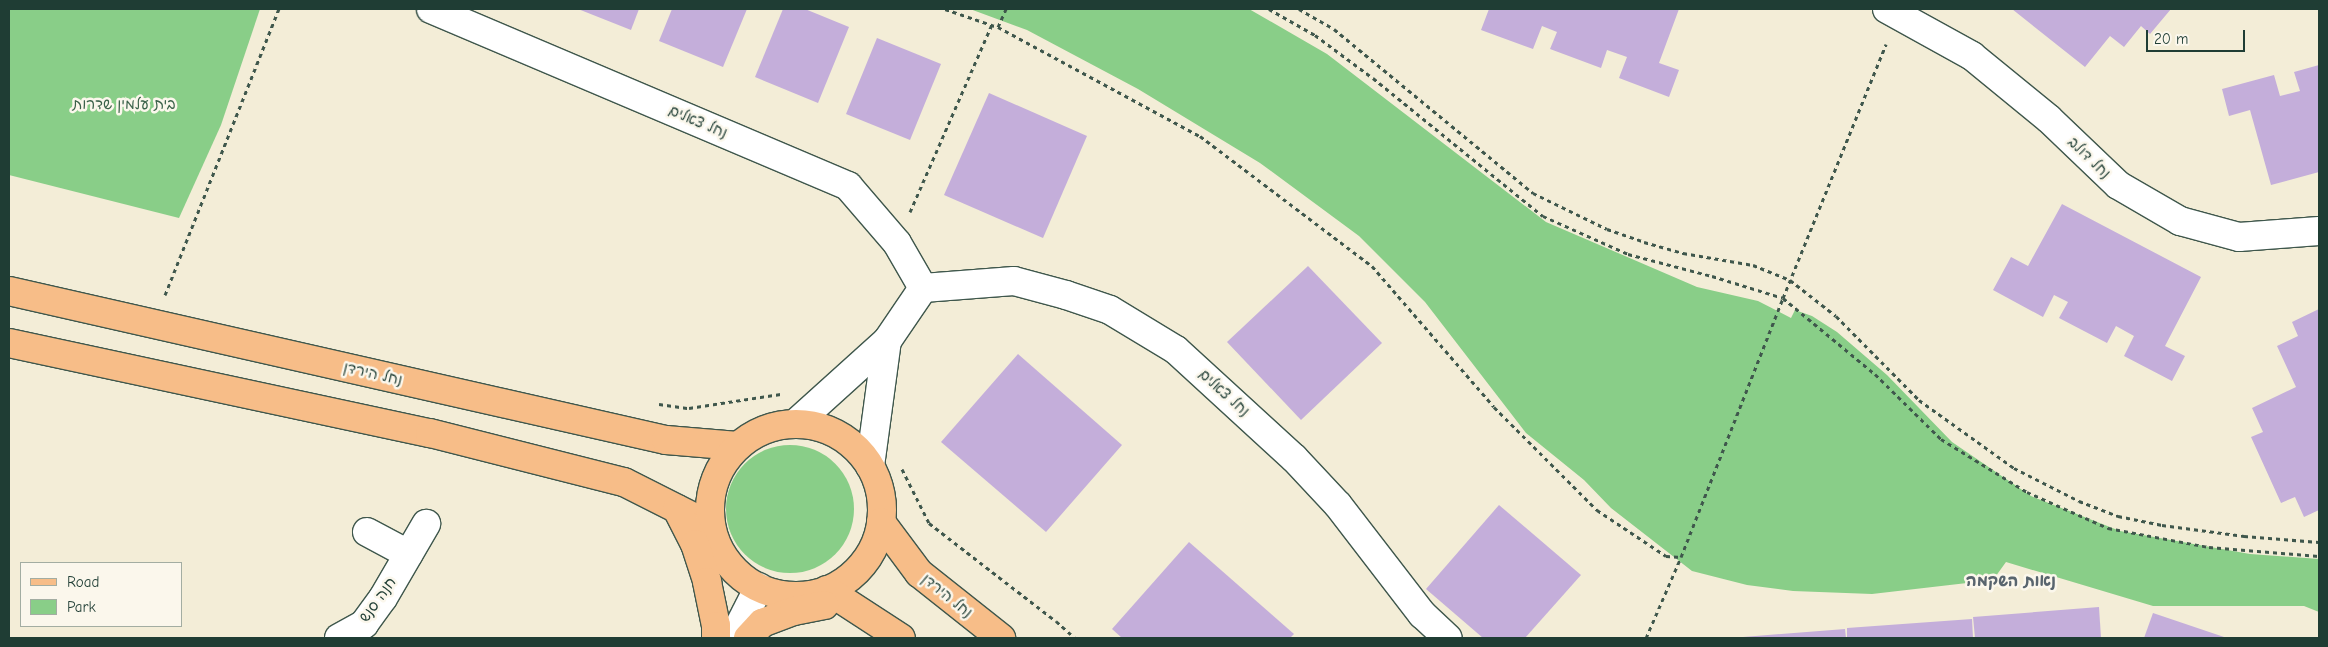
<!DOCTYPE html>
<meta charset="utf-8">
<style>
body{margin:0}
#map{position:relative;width:2328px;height:647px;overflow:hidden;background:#f3edd7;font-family:"Comic Neue","Playpen Sans Hebrew",sans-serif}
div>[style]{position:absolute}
.green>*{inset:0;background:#89ce88}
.round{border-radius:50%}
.building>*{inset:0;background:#c4aeda}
.path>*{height:3px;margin-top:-1.5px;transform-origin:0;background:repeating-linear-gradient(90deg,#3f574c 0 4px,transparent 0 8px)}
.roads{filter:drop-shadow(1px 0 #3f574c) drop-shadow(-1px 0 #3f574c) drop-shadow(0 1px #3f574c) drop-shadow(0 -1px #3f574c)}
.minor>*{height:28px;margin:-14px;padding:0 14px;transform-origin:14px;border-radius:14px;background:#fff}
.major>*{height:28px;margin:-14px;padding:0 14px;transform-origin:14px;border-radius:14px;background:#f7bd88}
.major>.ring{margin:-14px;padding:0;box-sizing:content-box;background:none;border:28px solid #f7bd88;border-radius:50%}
span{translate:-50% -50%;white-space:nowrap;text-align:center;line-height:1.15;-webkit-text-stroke:5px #fbf7ec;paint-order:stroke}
.park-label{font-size:15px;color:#3a6149}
.street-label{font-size:15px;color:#1f3d34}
.neighbourhood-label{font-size:16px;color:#59656e;font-weight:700}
.frame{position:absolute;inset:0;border:10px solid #1f3d34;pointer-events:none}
.legend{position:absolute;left:20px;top:562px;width:162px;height:65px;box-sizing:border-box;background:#fbf7ec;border:1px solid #a3ada2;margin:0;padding:6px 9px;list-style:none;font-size:15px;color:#1f3d34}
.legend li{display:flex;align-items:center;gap:10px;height:25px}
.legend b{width:25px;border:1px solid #a3ada2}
.scale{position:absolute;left:2146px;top:30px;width:99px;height:22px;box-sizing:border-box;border:2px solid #1f3d34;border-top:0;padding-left:6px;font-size:15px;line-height:18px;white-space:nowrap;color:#1f3d34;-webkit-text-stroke:4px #fbf7ec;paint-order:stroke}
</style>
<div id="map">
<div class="green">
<div style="clip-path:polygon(9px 9px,260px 9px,221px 125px,179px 218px,9px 175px)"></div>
<div style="clip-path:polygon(970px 9px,1249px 9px,1327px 54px,1546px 222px,1697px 287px,1758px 301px,1791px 318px,1795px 310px,1812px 316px,1837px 332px,1887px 375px,1952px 442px,2031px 496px,2120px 531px,2250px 554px,2319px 559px,2319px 612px,2304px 606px,2153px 606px,2006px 562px,1993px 580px,1872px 594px,1793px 591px,1747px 585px,1692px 571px,1611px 508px,1584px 480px,1526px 433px,1425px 302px,1359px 236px,1260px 163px,1138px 89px,1027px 30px)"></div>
<div class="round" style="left:726px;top:445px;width:128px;height:128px"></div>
</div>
<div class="building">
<div style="clip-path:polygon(578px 9px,639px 9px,631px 30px)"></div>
<div style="clip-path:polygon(672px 9px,747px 9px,723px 67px,659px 41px)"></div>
<div style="clip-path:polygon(783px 9px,805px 9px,849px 27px,818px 103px,755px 77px)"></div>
<div style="clip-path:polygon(1489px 9px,1679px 9px,1659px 63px,1679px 70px,1669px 97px,1619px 78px,1627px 57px,1607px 50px,1601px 68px,1550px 49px,1557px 32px,1542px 26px,1533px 49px,1481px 30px)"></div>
<div style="clip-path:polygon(2012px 9px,2171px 9px,2150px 34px,2141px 26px,2124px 47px,2110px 36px,2085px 67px)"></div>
<div style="clip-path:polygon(877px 38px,941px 64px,910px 140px,846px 114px)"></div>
<div style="clip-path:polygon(2319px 65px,2319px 172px,2271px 185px,2250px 110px,2229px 116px,2222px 89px,2274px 75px,2280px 96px,2300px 91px,2294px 72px)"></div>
<div style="clip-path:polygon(989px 93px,1087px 136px,1043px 238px,944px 195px)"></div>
<div style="clip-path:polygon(2062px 204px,2201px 277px,2165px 346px,2185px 356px,2172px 381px,2124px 356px,2134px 336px,2116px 326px,2107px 343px,2059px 318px,2068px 302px,2054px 295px,2043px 317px,1993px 290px,2011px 257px,2028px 266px)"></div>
<div style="clip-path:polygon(1308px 266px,1382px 343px,1301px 420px,1227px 342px)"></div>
<div style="clip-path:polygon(2319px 309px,2319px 510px,2304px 517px,2295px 497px,2281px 503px,2251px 437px,2263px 432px,2252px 408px,2296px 387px,2277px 346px,2298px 336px,2292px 322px)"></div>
<div style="clip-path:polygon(1018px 354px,1122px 445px,1046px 532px,941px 442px)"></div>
<div style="clip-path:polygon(1499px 505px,1581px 575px,1525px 638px,1483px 638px,1426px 589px)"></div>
<div style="clip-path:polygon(1189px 542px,1294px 634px,1290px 638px,1122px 638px,1112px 629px)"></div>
<div style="clip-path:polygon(2099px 607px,2101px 638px,1975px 638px,1973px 617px)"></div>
<div style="clip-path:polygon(2153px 613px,2227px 638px,2144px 638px)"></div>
<div style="clip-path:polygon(1972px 619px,1973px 638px,1847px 638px,1847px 628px)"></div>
<div style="clip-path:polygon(1845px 629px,1846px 638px,1743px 638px,1743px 637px)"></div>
</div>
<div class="path">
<div style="left:945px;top:9px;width:56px;rotate:18.8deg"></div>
<div style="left:998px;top:27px;width:230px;rotate:28.4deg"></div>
<div style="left:1200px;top:136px;width:216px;rotate:37.1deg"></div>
<div style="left:1372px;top:266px;width:186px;rotate:49.1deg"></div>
<div style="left:1494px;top:407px;width:146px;rotate:45deg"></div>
<div style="left:1597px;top:510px;width:83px;rotate:33.7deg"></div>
<div style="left:1666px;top:556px;width:15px;rotate:4deg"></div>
<div style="left:1681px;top:557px;width:278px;rotate:-68.5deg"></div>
<div style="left:1783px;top:298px;width:274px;rotate:-67.9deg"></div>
<div style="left:1269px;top:9px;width:53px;rotate:29.5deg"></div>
<div style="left:1315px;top:35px;width:72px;rotate:36.6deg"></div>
<div style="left:1373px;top:78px;width:219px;rotate:39.1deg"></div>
<div style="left:1543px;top:216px;width:93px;rotate:24.1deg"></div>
<div style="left:1628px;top:254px;width:87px;rotate:14.7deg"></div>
<div style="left:1712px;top:276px;width:74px;rotate:17.2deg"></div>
<div style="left:1783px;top:298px;width:119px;rotate:39.6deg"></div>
<div style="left:1875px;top:374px;width:93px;rotate:44.6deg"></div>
<div style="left:1941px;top:439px;width:101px;rotate:31.6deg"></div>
<div style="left:2027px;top:492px;width:89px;rotate:24deg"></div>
<div style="left:2108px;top:528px;width:103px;rotate:10.7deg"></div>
<div style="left:2209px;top:547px;width:110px;rotate:4.7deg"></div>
<div style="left:1299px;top:9px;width:40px;rotate:29.7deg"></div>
<div style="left:1334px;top:29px;width:258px;rotate:39.5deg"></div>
<div style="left:1533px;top:193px;width:82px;rotate:25.9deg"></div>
<div style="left:1607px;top:229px;width:39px;rotate:19deg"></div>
<div style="left:1644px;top:242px;width:41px;rotate:15.8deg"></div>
<div style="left:1683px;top:253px;width:71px;rotate:9.7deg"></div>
<div style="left:1753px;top:265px;width:40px;rotate:22deg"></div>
<div style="left:1790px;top:280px;width:58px;rotate:38deg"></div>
<div style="left:1836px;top:316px;width:118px;rotate:45.3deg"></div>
<div style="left:1919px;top:400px;width:117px;rotate:35.6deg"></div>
<div style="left:2014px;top:468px;width:73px;rotate:26.9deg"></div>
<div style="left:2079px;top:501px;width:42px;rotate:21deg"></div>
<div style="left:2118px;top:516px;width:45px;rotate:11.6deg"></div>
<div style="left:2162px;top:525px;width:83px;rotate:7.6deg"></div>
<div style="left:2244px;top:536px;width:75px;rotate:4.6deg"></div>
<div style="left:998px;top:27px;width:20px;rotate:-66deg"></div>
<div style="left:910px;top:212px;width:205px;rotate:-66.4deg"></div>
<div style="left:165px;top:295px;width:308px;rotate:-68.3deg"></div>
<div style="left:659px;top:404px;width:30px;rotate:8deg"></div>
<div style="left:689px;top:408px;width:93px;rotate:-8.7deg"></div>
<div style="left:902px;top:469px;width:60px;rotate:63.4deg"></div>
<div style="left:929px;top:523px;width:160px;rotate:37.7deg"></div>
<div style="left:1056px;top:621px;width:25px;rotate:42deg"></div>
<div style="left:1646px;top:638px;width:88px;rotate:-66.6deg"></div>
</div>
<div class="roads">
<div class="minor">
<div style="left:431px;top:9px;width:453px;rotate:23deg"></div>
<div style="left:848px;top:186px;width:75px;rotate:49.3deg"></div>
<div style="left:897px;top:243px;width:52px;rotate:60deg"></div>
<div style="left:1887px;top:9px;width:97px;rotate:28.9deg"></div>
<div style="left:1972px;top:56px;width:99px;rotate:39.3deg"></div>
<div style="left:2049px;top:119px;width:95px;rotate:43.7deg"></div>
<div style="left:2118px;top:185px;width:72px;rotate:30.1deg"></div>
<div style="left:2180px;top:221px;width:61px;rotate:15.2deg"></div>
<div style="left:2239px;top:237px;width:80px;rotate:-4.3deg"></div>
<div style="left:795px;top:424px;width:124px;rotate:-42.1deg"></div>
<div style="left:887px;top:341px;width:64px;rotate:-55.8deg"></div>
<div style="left:923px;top:288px;width:91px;rotate:-4.4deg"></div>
<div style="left:1014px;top:281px;width:54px;rotate:15.1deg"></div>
<div style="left:1066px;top:295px;width:46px;rotate:18.8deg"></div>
<div style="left:1110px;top:310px;width:77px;rotate:31.2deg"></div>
<div style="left:1176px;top:350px;width:160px;rotate:42.5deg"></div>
<div style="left:1294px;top:458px;width:64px;rotate:46.9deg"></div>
<div style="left:1338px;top:505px;width:138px;rotate:52.4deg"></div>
<div style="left:1422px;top:614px;width:35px;rotate:43deg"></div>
<div style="left:870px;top:466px;width:126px;rotate:-82.3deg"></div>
<div style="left:367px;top:532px;width:47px;rotate:28.2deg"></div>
<div style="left:339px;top:638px;width:29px;rotate:-29deg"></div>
<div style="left:364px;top:624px;width:32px;rotate:-54deg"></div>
<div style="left:383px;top:598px;width:86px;rotate:-59.8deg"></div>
<div style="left:733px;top:638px;width:57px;rotate:-63deg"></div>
</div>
<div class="major">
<div style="left:9px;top:291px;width:674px;rotate:12.78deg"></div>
<div style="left:666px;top:440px;width:72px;rotate:4.8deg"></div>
<div style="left:9px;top:343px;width:431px;rotate:12.1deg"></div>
<div style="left:430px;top:433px;width:200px;rotate:14.2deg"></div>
<div style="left:624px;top:482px;width:97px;rotate:26.8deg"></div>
<div class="ring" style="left:710px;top:424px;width:144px;height:144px"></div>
<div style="left:677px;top:509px;width:39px;rotate:63deg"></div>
<div style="left:695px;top:544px;width:40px;rotate:72deg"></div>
<div style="left:707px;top:582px;width:45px;rotate:78.4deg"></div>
<div style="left:716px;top:626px;width:12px;rotate:90deg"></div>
<div style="left:881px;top:522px;width:64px;rotate:53.3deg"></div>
<div style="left:919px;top:573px;width:105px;rotate:38.4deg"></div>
<div style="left:827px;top:590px;width:88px;rotate:33deg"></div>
<div style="left:748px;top:638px;width:21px;rotate:-47deg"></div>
<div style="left:762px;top:623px;width:34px;rotate:-21deg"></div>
<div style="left:794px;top:611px;width:31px;rotate:-11deg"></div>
</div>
</div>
<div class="park-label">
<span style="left:124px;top:105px">בית עלמין שדרות</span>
</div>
<div class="street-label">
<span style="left:698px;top:122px;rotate:23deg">נחל צאלים</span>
<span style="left:2089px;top:158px;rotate:44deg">נחל דולב</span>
<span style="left:373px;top:374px;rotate:13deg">נחל הירדן</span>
<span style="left:1224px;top:393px;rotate:42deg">נחל צאלים</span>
<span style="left:947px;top:596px;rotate:39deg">נחל הירדן</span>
<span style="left:378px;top:600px;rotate:-54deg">חנה סנש</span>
</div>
<div class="neighbourhood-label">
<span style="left:2011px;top:581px">נאות השקמה</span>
</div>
<div class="frame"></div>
<ul class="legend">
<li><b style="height:6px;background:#f7bd88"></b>Road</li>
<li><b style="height:14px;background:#89ce88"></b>Park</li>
</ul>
<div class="scale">20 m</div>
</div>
